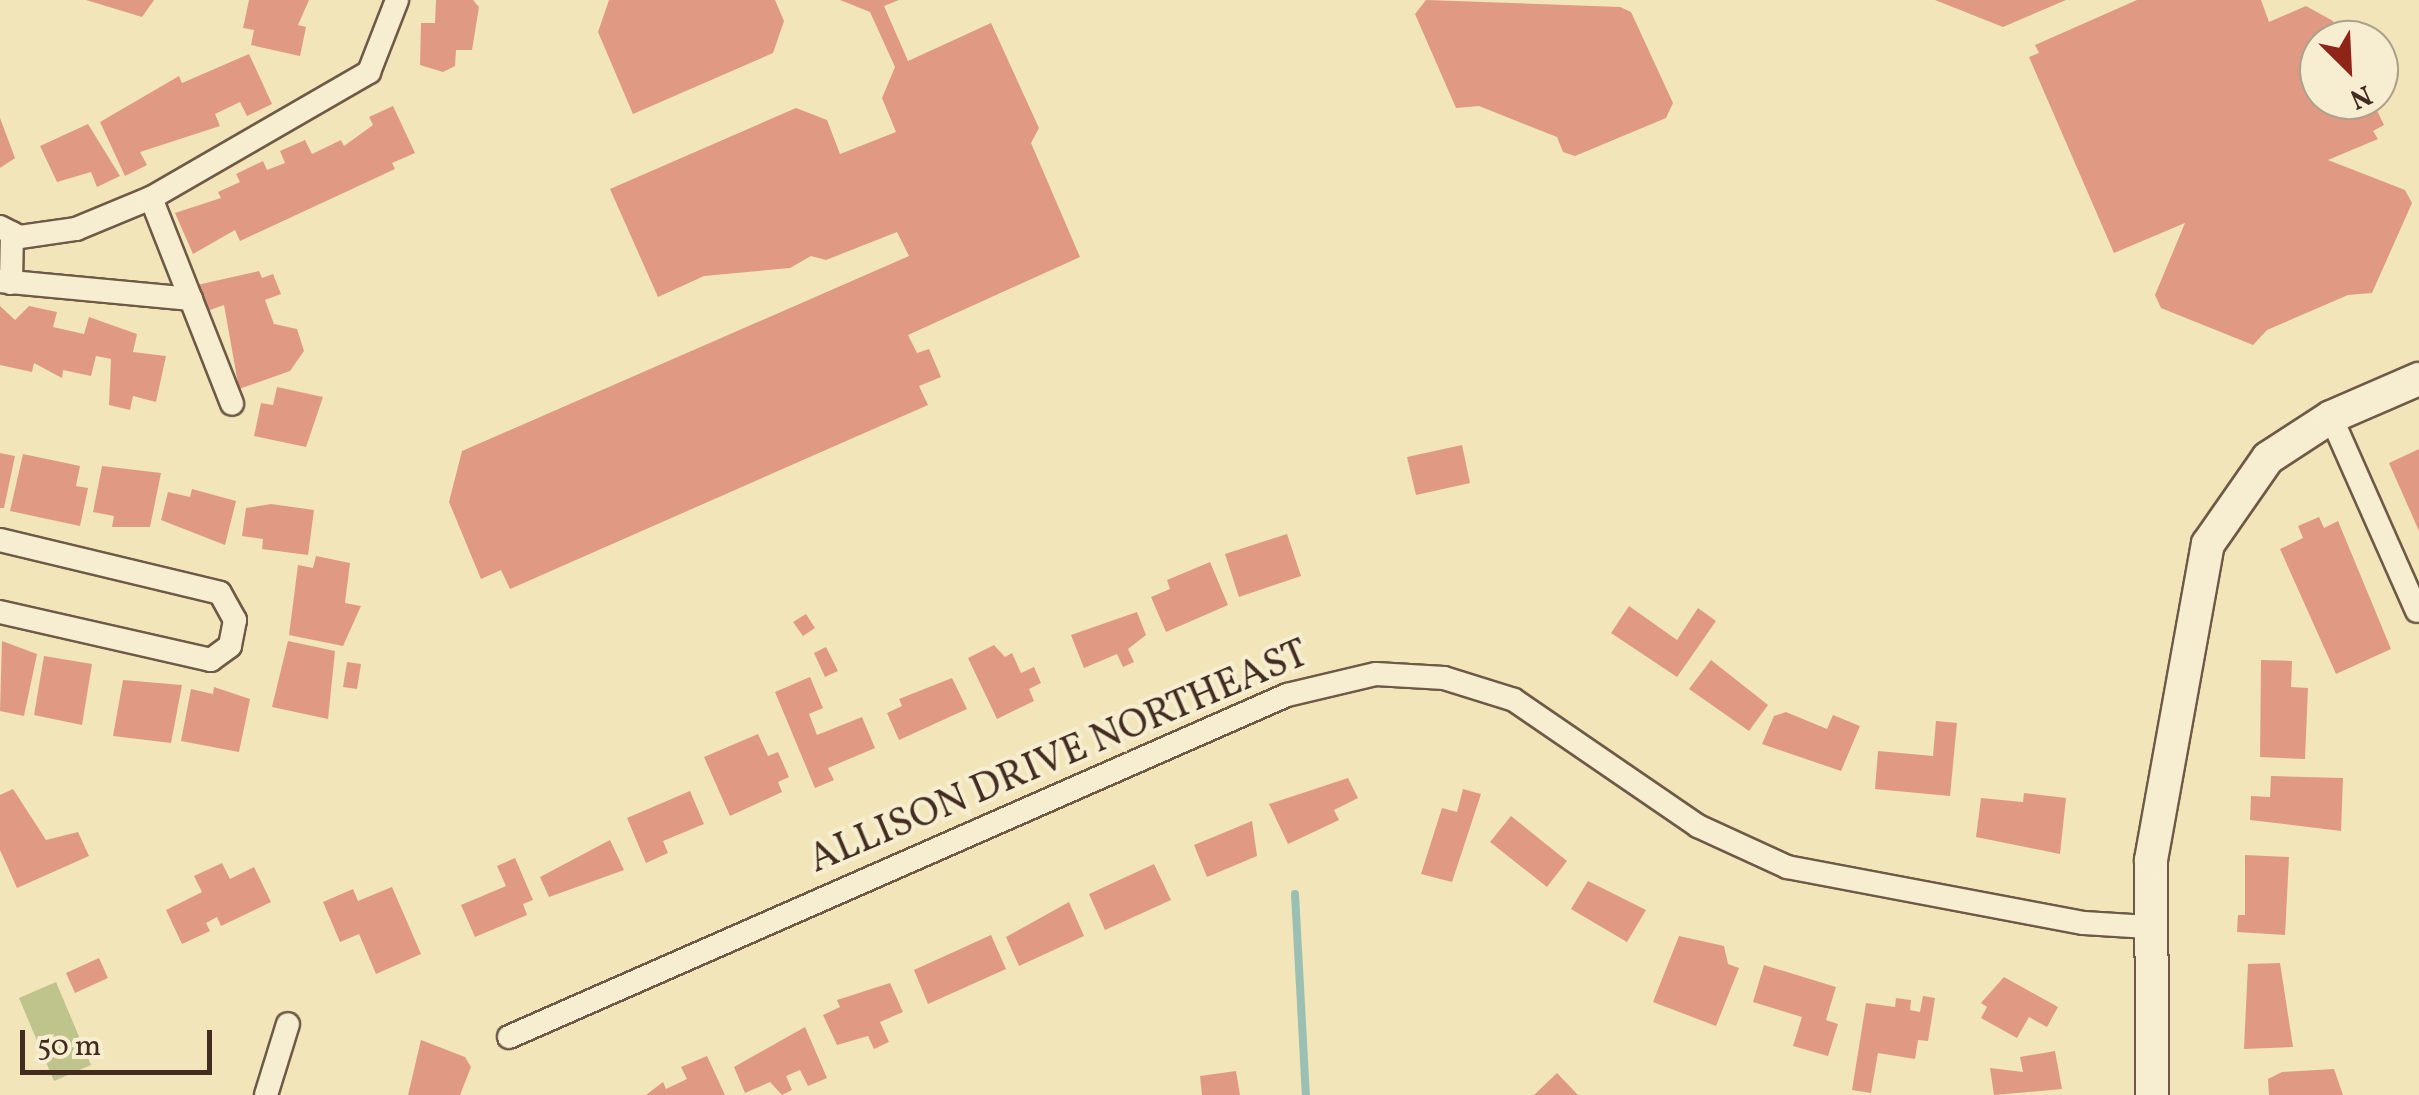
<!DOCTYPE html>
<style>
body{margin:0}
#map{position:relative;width:2419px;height:1095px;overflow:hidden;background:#f2e5ba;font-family:Vollkorn,serif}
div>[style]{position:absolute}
.green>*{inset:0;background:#bfc38c}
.stream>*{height:8px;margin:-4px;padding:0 4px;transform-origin:4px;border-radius:4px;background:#9bbfb2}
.building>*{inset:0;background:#e09a84}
.roads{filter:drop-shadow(2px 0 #6e5a46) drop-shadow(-2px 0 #6e5a46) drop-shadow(0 2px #6e5a46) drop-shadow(0 -2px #6e5a46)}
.street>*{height:22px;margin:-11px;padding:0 11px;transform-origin:11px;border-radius:11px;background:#f7eed2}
.secondary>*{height:32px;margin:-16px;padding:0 16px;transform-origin:16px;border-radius:16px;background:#f7eed2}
span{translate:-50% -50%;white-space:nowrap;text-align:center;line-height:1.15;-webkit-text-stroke:8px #f7eed2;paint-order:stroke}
.street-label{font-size:40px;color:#422c20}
.north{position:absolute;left:2299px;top:20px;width:100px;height:100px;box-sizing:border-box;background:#f7eed2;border:2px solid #afa08b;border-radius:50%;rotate:156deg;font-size:28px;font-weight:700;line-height:40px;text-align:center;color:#422c20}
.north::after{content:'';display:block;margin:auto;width:35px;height:45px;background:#8f2418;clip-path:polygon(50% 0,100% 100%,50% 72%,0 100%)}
.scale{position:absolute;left:20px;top:1030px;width:192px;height:45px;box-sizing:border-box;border:5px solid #422c20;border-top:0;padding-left:12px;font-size:30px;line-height:35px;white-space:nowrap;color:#422c20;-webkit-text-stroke:8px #f7eed2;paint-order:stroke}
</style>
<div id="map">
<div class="green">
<div style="clip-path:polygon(56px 982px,91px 1065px,54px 1081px,19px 998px)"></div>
</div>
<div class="stream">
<div style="left:1295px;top:894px;width:201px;rotate:86.9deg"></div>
</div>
<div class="building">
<div style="clip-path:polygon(86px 0,154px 0,142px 17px)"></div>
<div style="clip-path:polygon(249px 0,309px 0,298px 25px,306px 27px,300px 56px,251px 45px,254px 30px,243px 28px)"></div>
<div style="clip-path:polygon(436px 0,473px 0,479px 7px,472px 50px,456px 50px,455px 66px,443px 72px,420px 65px,421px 23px,435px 23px)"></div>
<div style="clip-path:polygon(609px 0,775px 0,784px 21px,773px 53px,633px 114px,598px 32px)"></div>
<div style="clip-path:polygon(840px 0,899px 0,884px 6px,908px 61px,991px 23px,1039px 128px,1031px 143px,1080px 257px,908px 335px,917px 353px,929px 349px,941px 377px,919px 386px,928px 405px,510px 589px,501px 570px,481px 579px,449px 502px,462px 451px,909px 256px,897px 232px,826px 260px,811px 256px,790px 268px,704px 276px,658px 297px,610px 189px,796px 108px,827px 120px,840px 154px,896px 132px,882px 98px,895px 67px,870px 12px)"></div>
<div style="clip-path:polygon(1426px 0,1620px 7px,1631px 12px,1673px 103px,1666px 118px,1575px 156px,1563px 152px,1557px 137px,1479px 106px,1456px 108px,1415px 14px)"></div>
<div style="clip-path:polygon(1935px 0,2066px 0,2003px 27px)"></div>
<div style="clip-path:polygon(2137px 0,2261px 0,2269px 22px,2306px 6px,2333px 21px,2343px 40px,2319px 40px,2319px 100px,2372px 100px,2384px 125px,2373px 131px,2378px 139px,2328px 160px,2405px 190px,2412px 203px,2372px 293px,2348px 295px,2267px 330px,2253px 345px,2161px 308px,2155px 295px,2185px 223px,2114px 253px,2029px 57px,2039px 53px,2035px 45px)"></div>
<div style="clip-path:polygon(249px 54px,272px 104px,247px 116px,240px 102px,215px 114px,220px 126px,140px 152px,147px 165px,125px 176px,100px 122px,179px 76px,182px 83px)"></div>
<div style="clip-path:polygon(393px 106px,415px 153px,392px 163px,395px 169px,240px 241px,235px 230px,193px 254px,175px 213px,221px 198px,218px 192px,240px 182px,236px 174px,263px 161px,267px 170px,285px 163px,280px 151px,305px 140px,312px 154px,341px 140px,344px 146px,373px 125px,369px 117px)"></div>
<div style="clip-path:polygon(0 118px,15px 158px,0 168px)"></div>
<div style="clip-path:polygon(88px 124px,120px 176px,97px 187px,91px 172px,57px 182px,40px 146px)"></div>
<div style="clip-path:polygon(259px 271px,262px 278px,273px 274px,281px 294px,265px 300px,274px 324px,297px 329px,304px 351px,290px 371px,239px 389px,224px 305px,207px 311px,197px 285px)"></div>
<div style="clip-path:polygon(0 306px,15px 320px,29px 306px,57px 312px,53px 327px,84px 334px,89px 317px,137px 334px,133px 352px,166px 356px,156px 402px,133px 396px,130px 410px,109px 405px,111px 359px,96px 356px,91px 376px,63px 370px,62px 378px,34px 363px,32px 372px,0 365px)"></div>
<div style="clip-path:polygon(277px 387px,323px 397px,306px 447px,254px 436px,261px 403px,273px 405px)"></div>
<div style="clip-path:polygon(1462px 445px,1470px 483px,1416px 495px,1407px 457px)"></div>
<div style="clip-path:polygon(2419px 449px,2419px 531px,2389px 463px)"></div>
<div style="clip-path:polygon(0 453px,15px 456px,4px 508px,0 508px)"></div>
<div style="clip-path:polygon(23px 454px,80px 466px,76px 486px,88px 488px,80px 526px,10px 511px)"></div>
<div style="clip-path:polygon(102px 466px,161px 473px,150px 527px,112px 527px,114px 516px,93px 512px)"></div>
<div style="clip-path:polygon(192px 489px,236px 501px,225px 545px,161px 520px,168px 492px,190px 497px)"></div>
<div style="clip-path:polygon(271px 504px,314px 510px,308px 555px,262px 549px,263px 539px,242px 536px,246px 508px)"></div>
<div style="clip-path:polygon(2319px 517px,2324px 528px,2338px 521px,2391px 649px,2336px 674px,2280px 549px,2303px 538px,2298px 526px)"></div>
<div style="clip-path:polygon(1287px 534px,1301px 576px,1239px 597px,1225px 554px)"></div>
<div style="clip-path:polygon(316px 556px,350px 563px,345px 603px,361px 606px,343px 646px,289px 635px,298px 565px,313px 568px)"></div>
<div style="clip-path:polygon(1210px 562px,1228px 605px,1166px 632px,1151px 597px,1170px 589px,1167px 580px)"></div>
<div style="clip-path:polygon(1629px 606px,1677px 640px,1698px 608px,1716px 621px,1677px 677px,1611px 633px)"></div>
<div style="clip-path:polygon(1137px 612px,1146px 635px,1128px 649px,1134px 662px,1123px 667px,1117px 654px,1084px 668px,1071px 635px)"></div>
<div style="clip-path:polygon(806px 614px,815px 628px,803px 636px,793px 622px)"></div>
<div style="clip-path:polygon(2px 641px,37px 654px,24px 716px,0 711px)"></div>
<div style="clip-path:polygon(288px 641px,335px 651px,328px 719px,272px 707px)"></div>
<div style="clip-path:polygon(994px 645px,1005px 657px,1012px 653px,1021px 673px,1034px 667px,1041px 683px,1029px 689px,1034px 701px,997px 719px,968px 658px)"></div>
<div style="clip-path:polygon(826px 647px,838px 671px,825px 677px,814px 653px)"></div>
<div style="clip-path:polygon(44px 656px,92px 664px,82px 725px,34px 715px)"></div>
<div style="clip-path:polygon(1711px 660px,1768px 705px,1749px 731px,1689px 689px)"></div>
<div style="clip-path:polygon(2261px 660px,2292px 661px,2291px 687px,2308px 688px,2305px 759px,2260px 757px)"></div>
<div style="clip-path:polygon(347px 662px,361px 664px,357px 689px,343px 687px)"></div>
<div style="clip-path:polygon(810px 677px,823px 708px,809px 714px,817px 735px,862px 717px,875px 748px,828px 768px,834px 780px,815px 788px,775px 692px)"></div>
<div style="clip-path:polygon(952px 678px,967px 709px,899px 740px,887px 713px,902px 706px,899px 699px)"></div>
<div style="clip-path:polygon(123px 680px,182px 685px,171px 743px,113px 736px)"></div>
<div style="clip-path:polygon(214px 687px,250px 699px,239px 752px,181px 741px,191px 689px,213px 694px)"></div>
<div style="clip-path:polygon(1786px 712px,1827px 729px,1833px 715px,1860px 726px,1841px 771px,1762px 744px,1774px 716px)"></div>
<div style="clip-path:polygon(1936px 721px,1957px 723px,1950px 796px,1875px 789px,1878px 751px,1933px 756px)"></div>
<div style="clip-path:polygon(758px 734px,768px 756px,778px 752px,789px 777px,778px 782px,782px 792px,730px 816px,704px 757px)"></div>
<div style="clip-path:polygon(2271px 776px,2343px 778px,2341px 831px,2250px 820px,2251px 796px,2270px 797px)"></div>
<div style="clip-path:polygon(1348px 778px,1358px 798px,1334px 810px,1339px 820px,1288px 844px,1269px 804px)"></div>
<div style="clip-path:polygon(13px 789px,46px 840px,78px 832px,89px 856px,17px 888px,0 850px,0 795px)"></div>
<div style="clip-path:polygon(1463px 789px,1481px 794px,1452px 882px,1421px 874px,1442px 808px,1457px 812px)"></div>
<div style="clip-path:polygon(690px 791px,704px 824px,663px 841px,668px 853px,646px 863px,627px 818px)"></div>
<div style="clip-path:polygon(2024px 793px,2066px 798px,2060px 854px,1976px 837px,1981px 798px,2023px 802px)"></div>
<div style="clip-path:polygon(1511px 816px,1567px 861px,1547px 887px,1490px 842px)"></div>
<div style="clip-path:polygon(1252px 821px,1257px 856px,1207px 877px,1194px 845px)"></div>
<div style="clip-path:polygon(610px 840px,624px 870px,549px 897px,540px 877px)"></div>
<div style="clip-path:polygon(2245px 855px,2289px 857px,2285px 935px,2237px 932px,2238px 915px,2245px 915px)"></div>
<div style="clip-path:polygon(515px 858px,533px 900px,523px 904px,527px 915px,475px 937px,461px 905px,506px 886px,497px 866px)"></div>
<div style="clip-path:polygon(222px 863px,230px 879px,254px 867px,271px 902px,221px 926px,217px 917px,206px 923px,210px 931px,182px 944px,166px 910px,202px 892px,194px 876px)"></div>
<div style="clip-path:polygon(1154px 864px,1171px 900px,1105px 930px,1089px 894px)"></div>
<div style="clip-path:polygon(1588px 881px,1646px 910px,1627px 942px,1571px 909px)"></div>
<div style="clip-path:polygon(392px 887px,421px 954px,376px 974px,359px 934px,340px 942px,323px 902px,353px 889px,358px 901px)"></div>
<div style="clip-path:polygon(1069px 902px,1084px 936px,1019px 966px,1006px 937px)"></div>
<div style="clip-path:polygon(991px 935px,1006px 969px,928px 1004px,914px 970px)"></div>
<div style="clip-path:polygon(1679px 936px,1724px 946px,1728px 964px,1739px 968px,1716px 1026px,1653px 1002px)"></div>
<div style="clip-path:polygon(99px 958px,108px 978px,75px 993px,66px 973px)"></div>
<div style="clip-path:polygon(2280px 963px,2293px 1047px,2244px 1049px,2248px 964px)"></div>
<div style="clip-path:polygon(1764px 965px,1836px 987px,1826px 1020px,1838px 1024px,1828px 1056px,1793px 1046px,1802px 1017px,1753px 1002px)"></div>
<div style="clip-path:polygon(2004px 977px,2058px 1007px,2047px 1027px,2029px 1017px,2017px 1038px,1981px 1018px,1987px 1007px,1981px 1003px)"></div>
<div style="clip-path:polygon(890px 983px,903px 1012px,880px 1022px,889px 1042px,874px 1049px,868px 1036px,837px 1045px,823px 1015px,840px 1007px,837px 1000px)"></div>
<div style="clip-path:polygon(1923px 996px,1935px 998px,1928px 1041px,1918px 1040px,1915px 1059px,1878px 1053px,1871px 1093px,1852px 1090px,1866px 1003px,1895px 1007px,1896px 998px,1911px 1000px,1910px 1010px,1920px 1012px)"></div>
<div style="clip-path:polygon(805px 1027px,827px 1078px,808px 1086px,800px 1070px,786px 1076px,792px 1090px,782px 1095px,770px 1082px,745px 1093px,734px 1067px)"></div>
<div style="clip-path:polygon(421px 1040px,465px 1057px,471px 1067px,460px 1095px,408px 1095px)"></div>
<div style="clip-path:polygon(2055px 1051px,2062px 1089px,1994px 1095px,1990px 1068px,2023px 1072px,2020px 1057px)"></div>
<div style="clip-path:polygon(707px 1056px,725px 1095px,646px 1095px,663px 1082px,666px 1089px,687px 1079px,681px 1067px)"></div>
<div style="clip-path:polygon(2334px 1069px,2343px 1095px,2269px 1095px,2268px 1079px,2282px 1072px)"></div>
<div style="clip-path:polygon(1236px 1071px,1240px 1095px,1202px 1095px,1200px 1076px)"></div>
<div style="clip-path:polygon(1557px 1073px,1578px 1095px,1534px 1095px)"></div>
</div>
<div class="roads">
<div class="street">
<div style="left:151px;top:198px;width:221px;rotate:68.5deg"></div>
<div style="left:0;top:227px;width:22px;rotate:27deg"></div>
<div style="left:20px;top:237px;width:57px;rotate:-8.1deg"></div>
<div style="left:76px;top:229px;width:81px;rotate:-22.5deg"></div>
<div style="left:151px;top:198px;width:252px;rotate:-30deg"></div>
<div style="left:369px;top:72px;width:77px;rotate:-68.7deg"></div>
<div style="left:0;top:281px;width:192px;rotate:5.4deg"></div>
<div style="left:11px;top:283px;width:50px;rotate:-88.9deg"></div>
<div style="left:2331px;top:417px;width:212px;rotate:66.1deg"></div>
<div style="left:0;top:540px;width:226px;rotate:13.5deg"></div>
<div style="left:220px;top:593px;width:31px;rotate:61deg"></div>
<div style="left:235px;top:620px;width:26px;rotate:101deg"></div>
<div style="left:230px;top:646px;width:24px;rotate:144deg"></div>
<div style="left:211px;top:660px;width:216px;rotate:-167.2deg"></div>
<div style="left:509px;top:1037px;width:850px;rotate:-23.73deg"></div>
<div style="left:1287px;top:695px;width:91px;rotate:-13.3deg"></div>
<div style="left:1376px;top:674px;width:68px;rotate:3.4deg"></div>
<div style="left:1444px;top:678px;width:73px;rotate:17.4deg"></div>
<div style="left:1514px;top:700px;width:223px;rotate:34.4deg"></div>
<div style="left:1698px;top:826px;width:98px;rotate:24.7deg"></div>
<div style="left:1787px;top:867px;width:302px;rotate:10.7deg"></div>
<div style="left:2084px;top:923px;width:64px;rotate:3.6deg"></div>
<div style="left:266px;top:1095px;width:74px;rotate:-72.8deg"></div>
</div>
<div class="secondary">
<div style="left:2152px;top:1095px;width:235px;rotate:-90.2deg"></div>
<div style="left:2151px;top:860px;width:321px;rotate:-79.8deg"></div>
<div style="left:2208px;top:544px;width:105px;rotate:-55.1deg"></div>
<div style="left:2268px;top:458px;width:75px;rotate:-33.1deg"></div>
<div style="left:2331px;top:417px;width:96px;rotate:-23.4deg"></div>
</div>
</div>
<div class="street-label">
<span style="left:1059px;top:758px;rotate:-23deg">ALLISON DRIVE NORTHEAST</span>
</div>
<div class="north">N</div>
<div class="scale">50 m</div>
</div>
